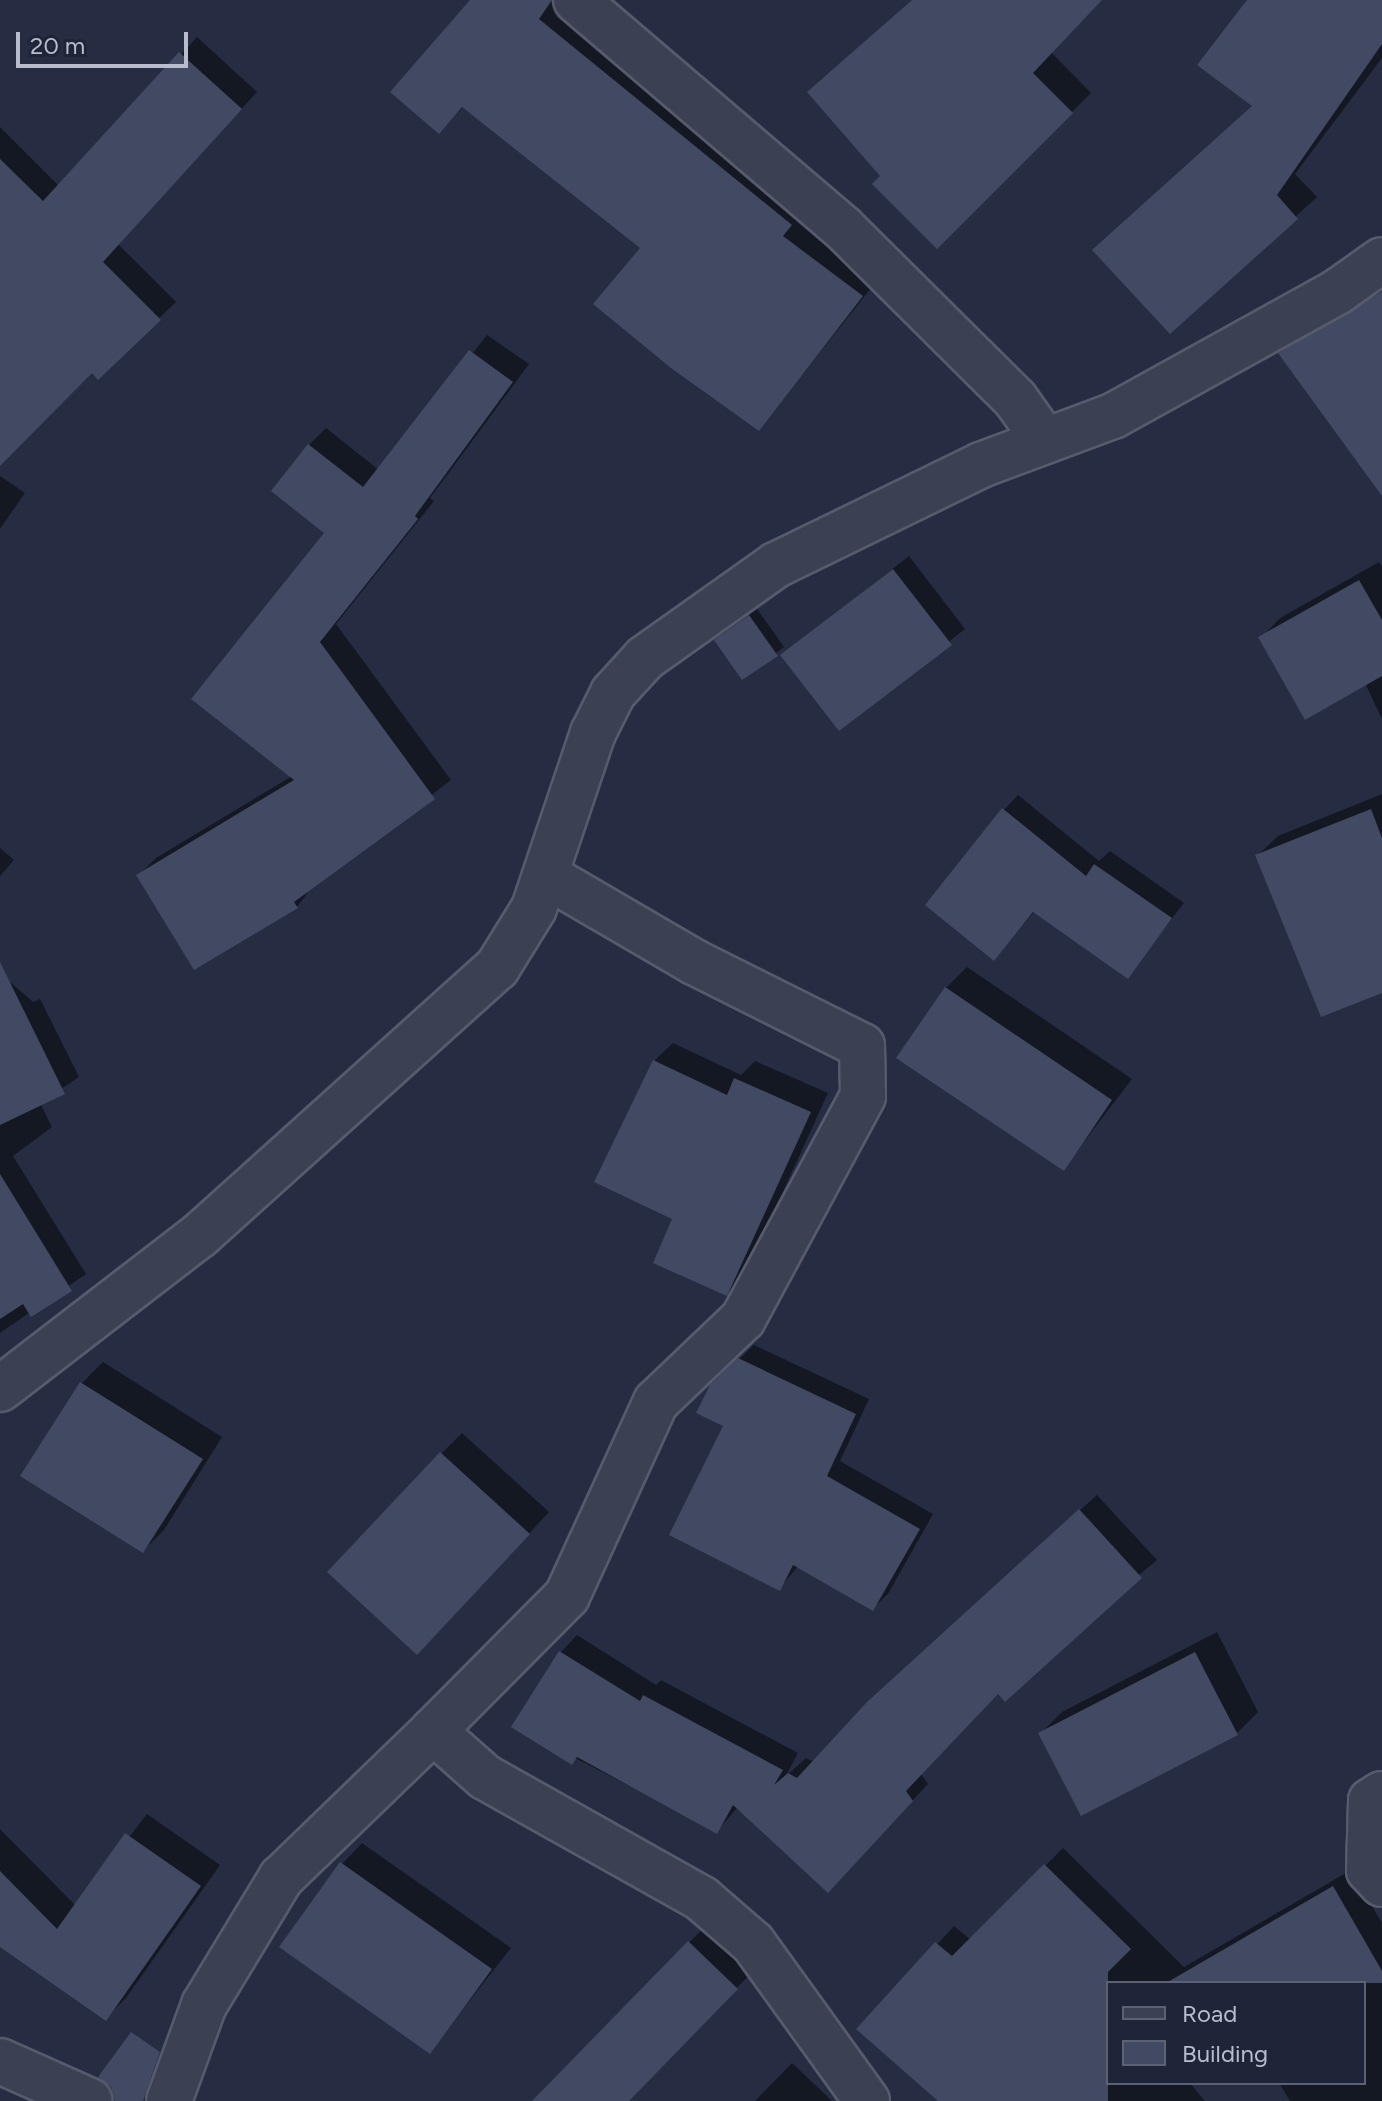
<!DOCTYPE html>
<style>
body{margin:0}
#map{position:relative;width:1382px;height:2101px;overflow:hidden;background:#262d43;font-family:Figtree,sans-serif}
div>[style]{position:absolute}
.shadow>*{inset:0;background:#0007}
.building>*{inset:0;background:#424a63}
.roads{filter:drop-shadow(2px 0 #565b6d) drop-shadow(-2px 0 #565b6d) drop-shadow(0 2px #565b6d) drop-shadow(0 -2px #565b6d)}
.minor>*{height:44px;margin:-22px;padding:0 22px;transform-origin:22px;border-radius:22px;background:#3b4053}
span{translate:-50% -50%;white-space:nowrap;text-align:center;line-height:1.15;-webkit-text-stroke:6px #1f2538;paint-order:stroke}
.legend{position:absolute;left:1106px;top:1981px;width:260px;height:104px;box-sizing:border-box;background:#1f2538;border:2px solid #5c6173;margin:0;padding:10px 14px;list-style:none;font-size:24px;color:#b8bccc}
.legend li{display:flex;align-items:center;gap:16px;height:40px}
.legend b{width:40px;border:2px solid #5c6173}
.scale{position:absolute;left:16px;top:32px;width:172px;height:36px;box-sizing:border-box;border:4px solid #b8bccc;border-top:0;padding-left:10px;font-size:24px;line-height:28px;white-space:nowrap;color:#b8bccc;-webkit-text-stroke:6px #1f2538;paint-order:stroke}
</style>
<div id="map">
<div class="shadow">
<div style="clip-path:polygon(472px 0,556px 0,880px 277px,759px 429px,643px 248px,464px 106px,439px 131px)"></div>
<div style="clip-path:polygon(912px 0,1101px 0,1051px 52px,1091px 93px,945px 238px,810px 92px)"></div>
<div style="clip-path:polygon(1249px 0,1382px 0,1382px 58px,1295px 174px,1317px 197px,1170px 331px,1254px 105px)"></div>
<div style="clip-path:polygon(197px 37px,257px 92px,118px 244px,176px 302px,98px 377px,92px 370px,0 412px,0 127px,59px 186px)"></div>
<div style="clip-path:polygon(1382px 284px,1382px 470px,1280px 354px,1300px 334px)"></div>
<div style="clip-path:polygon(487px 335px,529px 364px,430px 498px,434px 501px,336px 624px,451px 780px,312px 887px,297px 907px,139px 875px,156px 858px,292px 776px,327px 532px,309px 445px,326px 428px,379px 470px)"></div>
<div style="clip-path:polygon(0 476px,25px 493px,0 529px)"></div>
<div style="clip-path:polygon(909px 556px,965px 629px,840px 728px,783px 655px)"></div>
<div style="clip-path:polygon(1379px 562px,1382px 566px,1382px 719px,1365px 683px,1261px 638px,1280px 618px)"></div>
<div style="clip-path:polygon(757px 609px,784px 647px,743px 678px,716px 640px)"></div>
<div style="clip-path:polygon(1382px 794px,1382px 991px,1258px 855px,1278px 836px)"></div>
<div style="clip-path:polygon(1018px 795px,1099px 861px,1110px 851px,1184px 903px,1127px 976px,1035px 911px,994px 958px,1004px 810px)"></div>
<div style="clip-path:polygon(0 848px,14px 860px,0 876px)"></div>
<div style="clip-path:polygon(967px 967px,1132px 1079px,1064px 1168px,899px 1058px,946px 988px)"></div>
<div style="clip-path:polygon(0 973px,33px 1002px,40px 999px,79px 1077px,40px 1103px,52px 1127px,13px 1156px,86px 1274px,0 1333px)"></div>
<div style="clip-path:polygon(673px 1043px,741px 1075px,755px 1061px,828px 1093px,745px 1275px,727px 1294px,675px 1218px,654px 1061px)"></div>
<div style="clip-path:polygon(754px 1345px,869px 1399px,840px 1461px,933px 1514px,888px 1594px,873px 1608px,798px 1566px,780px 1588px,711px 1386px)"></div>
<div style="clip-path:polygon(103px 1362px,222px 1437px,164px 1530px,143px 1551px,23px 1475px,82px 1383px)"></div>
<div style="clip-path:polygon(462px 1433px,549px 1512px,438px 1632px,441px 1454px)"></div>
<div style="clip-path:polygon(1097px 1495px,1157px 1560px,998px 1692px,921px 1774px,928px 1784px,844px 1874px,738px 1807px,717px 1831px,513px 1726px,561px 1652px,577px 1635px,656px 1685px,661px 1680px,798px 1753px,786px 1776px,806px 1758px,814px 1762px,886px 1685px)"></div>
<div style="clip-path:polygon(1217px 1632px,1258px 1712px,1237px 1733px,1082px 1813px,1041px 1733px,1062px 1712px)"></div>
<div style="clip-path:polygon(147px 1814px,220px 1865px,126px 1998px,106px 2018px,0 1944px,0 1829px,76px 1906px)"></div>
<div style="clip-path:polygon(362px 1843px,511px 1948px,429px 2052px,342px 1864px)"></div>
<div style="clip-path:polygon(1063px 1848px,1184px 1967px,1351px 1870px,1382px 1923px,1382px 2101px,1290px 2101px,1279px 2083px,1364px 2083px,1364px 1983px,1108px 1983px,1108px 2083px,1190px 2083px,1205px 2101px,973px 2101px,859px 2029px,954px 1926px,971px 1940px)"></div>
<div style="clip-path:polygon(710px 1921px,757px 1967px,627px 2101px,596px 2101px,564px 2071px)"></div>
<div style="clip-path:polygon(792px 2063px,832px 2101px,755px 2101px)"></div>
</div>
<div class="building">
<div style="clip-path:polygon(470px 0,552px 0,539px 19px,792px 225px,783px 236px,863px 296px,759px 431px,671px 368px,593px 304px,640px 248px,462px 107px,439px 134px,390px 92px)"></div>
<div style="clip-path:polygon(912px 0,1102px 0,1033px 73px,1073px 113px,937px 249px,872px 184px,880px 176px,807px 92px)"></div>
<div style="clip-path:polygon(1247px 0,1382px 0,1382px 44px,1277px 195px,1298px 219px,1170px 334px,1092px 250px,1252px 106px,1197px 65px)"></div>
<div style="clip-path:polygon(179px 52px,242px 109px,103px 262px,161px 320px,98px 380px,92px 373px,0 466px,0 159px,43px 201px)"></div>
<div style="clip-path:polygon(1382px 291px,1382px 496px,1278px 353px)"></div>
<div style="clip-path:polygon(469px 350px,513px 382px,415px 516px,418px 519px,320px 642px,435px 799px,294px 902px,298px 908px,194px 970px,136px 875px,294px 780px,191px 699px,324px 533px,271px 491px,308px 444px,363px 487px)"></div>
<div style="clip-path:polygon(893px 569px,952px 645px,839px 731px,780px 655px)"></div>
<div style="clip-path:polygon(1359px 580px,1382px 620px,1382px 676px,1305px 720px,1258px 637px)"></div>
<div style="clip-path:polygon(749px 615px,778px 656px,742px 680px,714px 640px)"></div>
<div style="clip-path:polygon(1002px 808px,1086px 876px,1094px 864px,1172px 918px,1128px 979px,1033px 912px,994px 961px,925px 905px)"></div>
<div style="clip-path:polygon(1371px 809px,1382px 838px,1382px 993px,1321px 1017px,1255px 855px)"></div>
<div style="clip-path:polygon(0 962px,65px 1094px,0 1125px)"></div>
<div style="clip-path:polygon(945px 987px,1112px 1100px,1064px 1171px,896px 1058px)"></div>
<div style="clip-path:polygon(653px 1060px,727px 1095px,734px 1078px,811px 1112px,727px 1296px,653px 1263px,672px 1219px,594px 1182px)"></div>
<div style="clip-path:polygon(0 1174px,72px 1291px,31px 1317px,23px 1304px,0 1319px)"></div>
<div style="clip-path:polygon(738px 1358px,856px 1414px,827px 1476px,920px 1529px,873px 1611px,793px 1565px,780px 1591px,669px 1535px,723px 1426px,696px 1413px,710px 1385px)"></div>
<div style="clip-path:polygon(80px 1382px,203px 1459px,143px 1553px,20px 1476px)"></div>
<div style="clip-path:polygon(440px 1452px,530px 1534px,417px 1655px,327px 1572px)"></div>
<div style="clip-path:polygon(1079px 1509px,1142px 1578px,1005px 1702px,998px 1694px,906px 1791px,913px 1801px,828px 1893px,733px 1805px,717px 1834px,577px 1757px,572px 1765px,511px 1727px,559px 1651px,640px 1701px,643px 1695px,783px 1770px,774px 1785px,788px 1773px,797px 1778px,867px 1702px)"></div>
<div style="clip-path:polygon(1195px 1652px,1238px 1735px,1081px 1816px,1038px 1733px)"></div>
<div style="clip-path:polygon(125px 1833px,201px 1886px,106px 2021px,0 1947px,0 1871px,57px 1929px)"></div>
<div style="clip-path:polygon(340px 1862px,492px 1969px,430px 2054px,279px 1947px)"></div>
<div style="clip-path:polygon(1044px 1864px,1131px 1949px,1108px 1972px,1108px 2101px,938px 2101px,856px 2029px,935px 1942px,952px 1956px)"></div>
<div style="clip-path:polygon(1333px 1886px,1382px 1971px,1382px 1983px,1166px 1983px)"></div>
<div style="clip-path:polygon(688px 1941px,738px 1989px,629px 2101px,532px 2101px)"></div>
<div style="clip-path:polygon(131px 2032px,160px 2052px,143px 2101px,115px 2101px,111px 2087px,98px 2077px)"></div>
</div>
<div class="roads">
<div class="minor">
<div style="left:576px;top:0;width:350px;rotate:40.5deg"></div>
<div style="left:842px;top:227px;width:245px;rotate:44.8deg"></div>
<div style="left:1016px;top:400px;width:50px;rotate:54.7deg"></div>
<div style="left:0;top:1389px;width:251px;rotate:-37.6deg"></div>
<div style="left:199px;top:1236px;width:401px;rotate:-42deg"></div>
<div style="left:497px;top:968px;width:70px;rotate:-58.3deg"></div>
<div style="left:534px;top:908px;width:185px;rotate:-71.4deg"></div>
<div style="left:593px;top:733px;width:45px;rotate:-63.4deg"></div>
<div style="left:613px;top:693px;width:47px;rotate:-47.6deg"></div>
<div style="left:645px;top:658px;width:161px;rotate:-35.4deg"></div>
<div style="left:776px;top:565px;width:228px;rotate:-26deg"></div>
<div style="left:981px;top:465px;width:141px;rotate:-20.4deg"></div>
<div style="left:1113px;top:416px;width:256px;rotate:-29deg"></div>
<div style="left:1337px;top:292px;width:55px;rotate:-35.4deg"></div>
<div style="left:433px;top:1731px;width:190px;rotate:-45.2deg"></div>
<div style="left:567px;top:1596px;width:213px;rotate:-65.4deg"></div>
<div style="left:656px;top:1402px;width:120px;rotate:-43.7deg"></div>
<div style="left:743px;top:1319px;width:253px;rotate:-61.7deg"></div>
<div style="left:863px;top:1096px;width:50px;rotate:-91.1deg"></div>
<div style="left:862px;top:1046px;width:188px;rotate:-153.4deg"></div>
<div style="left:694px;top:962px;width:170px;rotate:-149.7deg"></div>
<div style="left:1382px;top:1794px;width:13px;rotate:148deg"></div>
<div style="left:1371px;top:1801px;width:69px;rotate:91.7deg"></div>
<div style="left:1369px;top:1870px;width:19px;rotate:47deg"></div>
<div style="left:0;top:2061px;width:98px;rotate:24deg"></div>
<div style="left:169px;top:2101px;width:102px;rotate:-70deg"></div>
<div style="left:204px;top:2005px;width:149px;rotate:-58.8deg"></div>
<div style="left:281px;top:1878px;width:211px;rotate:-44deg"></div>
<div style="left:433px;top:1731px;width:69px;rotate:41.5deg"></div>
<div style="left:485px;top:1777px;width:249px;rotate:29.3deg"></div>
<div style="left:702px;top:1899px;width:67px;rotate:40.8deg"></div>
<div style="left:753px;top:1943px;width:195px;rotate:54.2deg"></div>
</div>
</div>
<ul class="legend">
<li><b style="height:10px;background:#3b4053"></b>Road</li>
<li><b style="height:22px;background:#424a63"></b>Building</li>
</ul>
<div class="scale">20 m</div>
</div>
